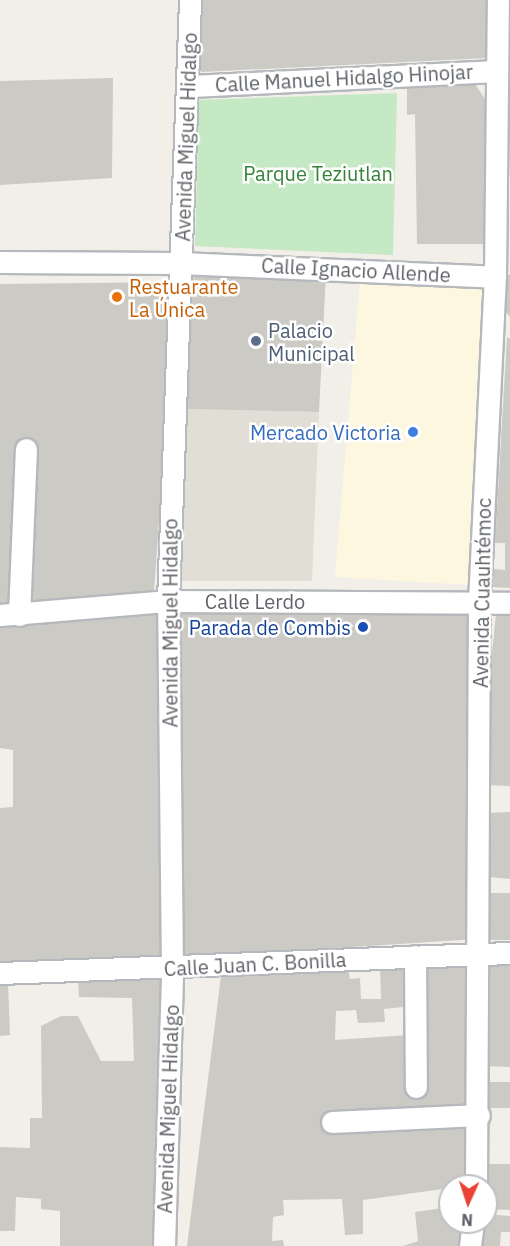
<!DOCTYPE html>
<meta charset="utf-8">
<style>
body{margin:0}
#map{position:relative;width:510px;height:1246px;overflow:hidden;background:#f1efe8;font-family:"IBM Plex Sans",sans-serif}
div>[style]{position:absolute}
.commercial>*{inset:0;background:#fef7e0}
.education>*{inset:0;background:#e1ded6}
.green>*{inset:0;background:#c5e8c5}
.building>*{inset:0;background:#cccac5}
.roads{filter:drop-shadow(2px 0 #b5b8bc) drop-shadow(-2px 0 #b5b8bc) drop-shadow(0 2px #b5b8bc) drop-shadow(0 -2px #b5b8bc)}
.street>*{height:21px;margin:-10.5px;padding:0 10.5px;transform-origin:10.5px;border-radius:10.5px;background:#fff}
.dots>*{width:16px;height:16px;translate:-50% -50%;box-sizing:border-box;border:3px solid #fff;border-radius:50%}
span{translate:-50% -50%;white-space:nowrap;text-align:center;line-height:1.15;-webkit-text-stroke:5px #fff;paint-order:stroke}
.street-label{font-size:20px;color:#5f6368}
.park-label{font-size:20px;color:#348238}
.food-label{font-size:20px;color:#c56008}
.left{translate:0 -50%;text-align:left}
.service-label{font-size:20px;color:#4e5e75}
.shop-label{font-size:20px;color:#366cbe}
.right{translate:-100% -50%;text-align:right}
.transit-label{font-size:20px;color:#164399}
.north{position:absolute;left:438px;top:1174px;width:60px;height:60px;box-sizing:border-box;background:#fff;border:2px solid #bfc1c3;border-radius:50%;rotate:183deg;font-size:16px;font-weight:700;line-height:24px;text-align:center;color:#5f6368}
.north::after{content:'';display:block;margin:auto;width:21px;height:27px;background:#ea4335;clip-path:polygon(50% 0,100% 100%,50% 72%,0 100%)}
</style>
<div id="map">
<div class="commercial">
<div style="clip-path:polygon(360px 280px,485px 287px,471px 585px,335px 577px)"></div>
</div>
<div class="education">
<div style="clip-path:polygon(185px 409px,319px 412px,312px 581px,176px 581px)"></div>
</div>
<div class="green">
<div style="clip-path:polygon(397px 93px,393px 255px,195px 246px,199px 100px)"></div>
</div>
<div class="building">
<div style="clip-path:polygon(201px 0,487px 0,487px 58px,201px 72px)"></div>
<div style="clip-path:polygon(113px 78px,112px 178px,0 185px,0 81px)"></div>
<div style="clip-path:polygon(407px 83px,475px 84px,487px 102px,489px 244px,417px 244px,415px 114px,407px 115px)"></div>
<div style="clip-path:polygon(194px 268px,326px 273px,319px 412px,185px 409px)"></div>
<div style="clip-path:polygon(508px 275px,510px 275px,510px 317px,505px 310px)"></div>
<div style="clip-path:polygon(176px 282px,154px 592px,0 603px,0 284px)"></div>
<div style="clip-path:polygon(507px 337px,510px 339px,510px 588px,493px 587px,494px 569px,505px 570px,505px 543px,495px 543px)"></div>
<div style="clip-path:polygon(162px 613px,168px 962px,0 970px,0 808px,13px 807px,13px 750px,0 748px,0 625px)"></div>
<div style="clip-path:polygon(176px 613px,476px 615px,477px 939px,179px 958px,181px 749px)"></div>
<div style="clip-path:polygon(496px 614px,510px 614px,510px 786px,488px 785px,487px 703px)"></div>
<div style="clip-path:polygon(510px 812px,510px 879px,488px 877px,487px 813px)"></div>
<div style="clip-path:polygon(489px 893px,510px 893px,510px 940px,487px 940px)"></div>
<div style="clip-path:polygon(489px 957px,510px 957px,510px 1067px,485px 1066px)"></div>
<div style="clip-path:polygon(475px 958px,467px 1105px,322px 1116px,323px 1131px,468px 1119px,465px 1186px,363px 1200px,363px 1234px,345px 1235px,342px 1199px,283px 1200px,284px 1215px,273px 1217px,272px 1241px,283px 1240px,284px 1246px,187px 1246px,221px 976px,348px 968px,350px 979px,360px 978px,361px 999px,381px 999px,380px 966px,411px 963px,412px 1006px,384px 1009px,385px 1022px,358px 1023px,356px 1010px,336px 1011px,335px 1040px,409px 1035px,406px 1097px,422px 1098px,422px 962px)"></div>
<div style="clip-path:polygon(78px 977px,163px 977px,160px 1246px,60px 1246px,60px 1211px,41px 1209px,41px 1199px,16px 1197px,15px 1231px,0 1231px,0 1147px,30px 1148px,30px 1118px,42px 1118px,41px 1026px,61px 1016px,78px 1016px,101px 1061px,134px 1061px,132px 998px,79px 997px)"></div>
<div style="clip-path:polygon(0 984px,8px 984px,10px 1035px,0 1036px)"></div>
<div style="clip-path:polygon(486px 1082px,510px 1082px,510px 1108px,486px 1108px)"></div>
<div style="clip-path:polygon(485px 1164px,510px 1164px,510px 1210px,486px 1209px)"></div>
<div style="clip-path:polygon(450px 1207px,450px 1222px,461px 1222px,459px 1246px,403px 1246px,418px 1241px,415px 1212px)"></div>
<div style="clip-path:polygon(486px 1214px,510px 1216px,510px 1232px,501px 1232px,500px 1246px,481px 1246px)"></div>
</div>
<div class="roads">
<div class="street">
<div style="left:191px;top:86px;width:306px;rotate:-2.8deg"></div>
<div style="left:0;top:262px;width:180px;rotate:0.3deg"></div>
<div style="left:180px;top:263px;width:315px;rotate:2.5deg"></div>
<div style="left:0;top:615px;width:169px;rotate:-4.8deg"></div>
<div style="left:168px;top:601px;width:342px;rotate:0.3deg"></div>
<div style="left:19px;top:615px;width:166px;rotate:-87.6deg"></div>
<div style="left:415px;top:956px;width:131px;rotate:89.6deg"></div>
<div style="left:0;top:973px;width:510px;rotate:-2.25deg"></div>
<div style="left:332px;top:1122px;width:147px;rotate:-2.7deg"></div>
<div style="left:476px;top:1186px;width:584px;rotate:-89.71deg"></div>
<div style="left:479px;top:602px;width:325px;rotate:-87.2deg"></div>
<div style="left:495px;top:277px;width:277px;rotate:-89.4deg"></div>
<div style="left:164px;top:1246px;width:277px;rotate:-88.3deg"></div>
<div style="left:172px;top:969px;width:368px;rotate:-90.6deg"></div>
<div style="left:168px;top:601px;width:601px;rotate:-87.9deg"></div>
<div style="left:470px;top:1246px;width:24px;rotate:-83deg"></div>
</div>
</div>
<div class="dots">
<div style="left:117px;top:297px;background:#e8710a"></div>
<div style="left:256px;top:341px;background:#5c6f8a"></div>
<div style="left:413px;top:432px;background:#3f7fe0"></div>
<div style="left:363px;top:627px;background:#1a4fb4"></div>
</div>
<div class="street-label">
<span style="left:344px;top:78px;rotate:-3deg">Calle Manuel Hidalgo Hinojar</span>
<span style="left:186px;top:137px;rotate:-88deg">Avenida Miguel Hidalgo</span>
<span style="left:356px;top:270px;rotate:3deg">Calle Ignacio Allende</span>
<span style="left:482px;top:593px;rotate:-89deg">Avenida Cuauhtémoc</span>
<span style="left:255px;top:601px">Calle Lerdo</span>
<span style="left:170px;top:623px;rotate:-90deg">Avenida Miguel Hidalgo</span>
<span style="left:255px;top:964px;rotate:-3deg">Calle Juan C. Bonilla</span>
<span style="left:168px;top:1109px;rotate:-88deg">Avenida Miguel Hidalgo</span>
</div>
<div class="park-label">
<span style="left:318px;top:173px">Parque Teziutlan</span>
</div>
<div class="food-label">
<span class="left" style="left:129px;top:298px">Restuarante<br>La Única</span>
</div>
<div class="service-label">
<span class="left" style="left:268px;top:342px">Palacio<br>Municipal</span>
</div>
<div class="shop-label">
<span class="right" style="left:401px;top:432px">Mercado Victoria</span>
</div>
<div class="transit-label">
<span class="right" style="left:351px;top:627px">Parada de Combis</span>
</div>
<div class="north">N</div>
</div>
